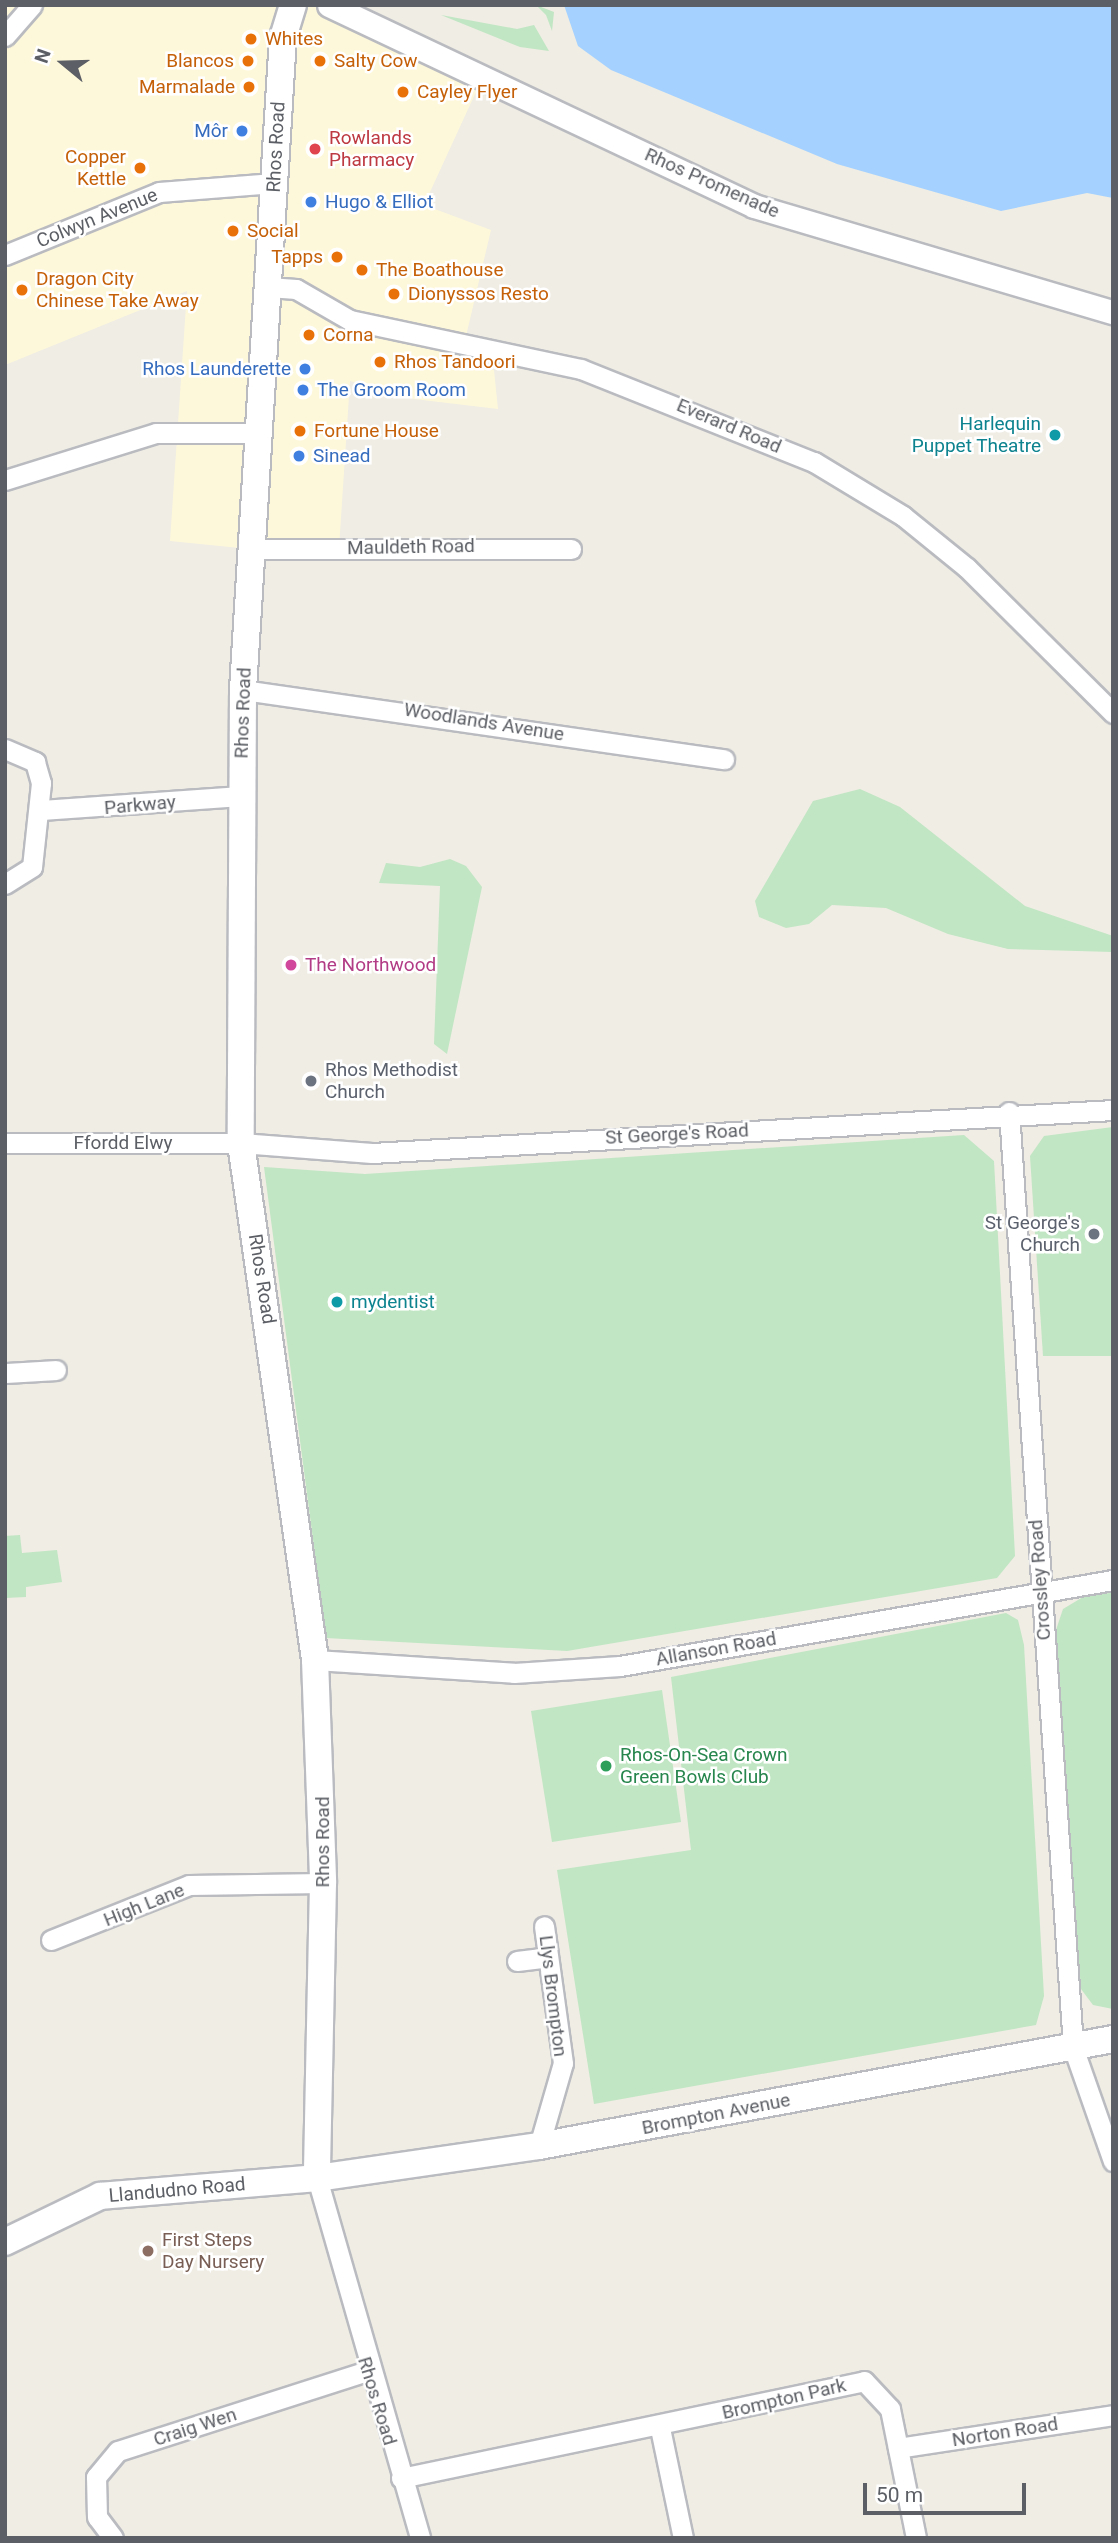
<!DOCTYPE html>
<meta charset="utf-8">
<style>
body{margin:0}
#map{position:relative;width:1118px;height:2543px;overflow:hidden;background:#efede4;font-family:Roboto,sans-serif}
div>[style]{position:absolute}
.commercial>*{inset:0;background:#fef8da}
.green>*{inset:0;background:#c1e6c3}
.water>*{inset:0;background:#a4d1ff}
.roads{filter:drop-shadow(2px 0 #b9bbc0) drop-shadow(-2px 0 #b9bbc0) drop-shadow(0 2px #b9bbc0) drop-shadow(0 -2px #b9bbc0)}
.minor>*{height:19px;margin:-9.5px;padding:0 9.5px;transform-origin:9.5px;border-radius:9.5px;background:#fff}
.tertiary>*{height:23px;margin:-11.5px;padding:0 11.5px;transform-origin:11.5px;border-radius:11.5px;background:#fff}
.secondary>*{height:26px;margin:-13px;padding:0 13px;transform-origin:13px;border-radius:13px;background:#fff}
.dots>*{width:19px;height:19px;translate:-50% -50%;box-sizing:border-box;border:4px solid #fff;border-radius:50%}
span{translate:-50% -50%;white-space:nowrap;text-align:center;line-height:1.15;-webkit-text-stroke:5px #fff;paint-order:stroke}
.food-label{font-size:19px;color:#c56008}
.left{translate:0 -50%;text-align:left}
.right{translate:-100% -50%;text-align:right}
.shop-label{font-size:19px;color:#366cbe}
.health-label{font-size:19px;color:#be3a42}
.street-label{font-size:19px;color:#5c5f65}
.culture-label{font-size:19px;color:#0d838f}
.hotel-label{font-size:19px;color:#b23c85}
.worship-label{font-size:19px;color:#5b616d}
.leisure-label{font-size:19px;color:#27864d}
.education-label{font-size:19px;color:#785e54}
.frame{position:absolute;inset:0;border:7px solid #5c5f65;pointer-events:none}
.north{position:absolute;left:28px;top:28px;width:70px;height:70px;-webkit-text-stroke:5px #fff;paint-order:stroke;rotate:289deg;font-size:19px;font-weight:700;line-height:28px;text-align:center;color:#5c5f65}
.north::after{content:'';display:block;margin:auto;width:24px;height:32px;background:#5c5f65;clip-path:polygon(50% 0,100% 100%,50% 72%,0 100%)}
.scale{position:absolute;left:863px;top:2483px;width:163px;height:32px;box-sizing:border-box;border:4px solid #5c5f65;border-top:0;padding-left:9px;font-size:21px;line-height:24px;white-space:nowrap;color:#5c5f65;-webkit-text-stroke:5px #fff;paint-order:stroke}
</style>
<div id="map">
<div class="commercial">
<div style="clip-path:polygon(5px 5px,329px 5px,481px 81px,424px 205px,491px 230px,459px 366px,494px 370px,498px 409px,414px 399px,350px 381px,339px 548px,250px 549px,170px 541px,187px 291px,5px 365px)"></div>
</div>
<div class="green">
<div style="clip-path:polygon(536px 5px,554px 12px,552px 31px,546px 15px)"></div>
<div style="clip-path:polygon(441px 15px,517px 29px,534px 25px,549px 51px,520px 47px)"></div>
<div style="clip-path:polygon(860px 789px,900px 807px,1025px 906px,1113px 936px,1113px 952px,1008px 949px,948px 934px,886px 908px,832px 905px,809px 924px,786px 928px,759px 917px,755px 901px,813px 801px)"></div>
<div style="clip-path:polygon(450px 859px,466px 866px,482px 887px,447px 1054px,434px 1044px,440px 886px,379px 883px,386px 863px,420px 867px)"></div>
<div style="clip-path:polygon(1113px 1127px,1113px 1356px,1043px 1356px,1030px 1156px,1044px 1136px)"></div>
<div style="clip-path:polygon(964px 1135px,994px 1161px,1015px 1556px,997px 1578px,567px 1651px,326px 1638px,264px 1167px,365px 1174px)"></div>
<div style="clip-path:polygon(20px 1535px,22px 1553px,57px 1550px,62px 1582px,26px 1587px,26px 1597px,5px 1598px,5px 1536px)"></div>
<div style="clip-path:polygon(1113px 1593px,1113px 2009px,1093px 2005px,1081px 1989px,1053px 1639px,1063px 1609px,1088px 1594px)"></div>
<div style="clip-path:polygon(1006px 1613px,1018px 1620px,1024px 1645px,1044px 1996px,1036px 2025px,594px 2104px,557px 1870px,691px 1850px,671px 1677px)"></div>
<div style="clip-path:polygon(662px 1690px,681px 1822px,552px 1842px,531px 1711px)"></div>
</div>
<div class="water">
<div style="clip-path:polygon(564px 5px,1113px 5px,1113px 198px,1087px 193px,1001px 211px,837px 164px,611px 70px,578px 46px)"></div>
</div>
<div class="roads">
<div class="minor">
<div style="left:5px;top:36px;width:41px;rotate:-48.9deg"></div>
<div style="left:5px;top:255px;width:166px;rotate:-22.2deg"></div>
<div style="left:159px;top:192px;width:115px;rotate:-4.5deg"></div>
<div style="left:268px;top:287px;width:28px;rotate:4deg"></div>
<div style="left:296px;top:289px;width:62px;rotate:29.9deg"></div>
<div style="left:350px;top:320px;width:236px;rotate:12deg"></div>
<div style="left:581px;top:369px;width:251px;rotate:21.8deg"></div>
<div style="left:814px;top:462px;width:104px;rotate:31.2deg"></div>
<div style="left:903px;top:516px;width:82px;rotate:39.1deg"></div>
<div style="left:967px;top:568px;width:206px;rotate:44.8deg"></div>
<div style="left:5px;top:480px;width:158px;rotate:-17.3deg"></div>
<div style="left:156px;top:433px;width:103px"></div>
<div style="left:250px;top:549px;width:321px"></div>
<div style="left:243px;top:690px;width:486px;rotate:8.2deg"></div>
<div style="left:5px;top:749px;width:33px;rotate:23deg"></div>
<div style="left:35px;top:762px;width:22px;rotate:74deg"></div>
<div style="left:41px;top:783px;width:84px;rotate:96.1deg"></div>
<div style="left:32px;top:867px;width:32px;rotate:148deg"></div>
<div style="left:40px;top:810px;width:199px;rotate:-4deg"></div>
<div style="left:1009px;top:1112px;width:937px;rotate:86.08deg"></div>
<div style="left:1073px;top:2047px;width:121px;rotate:70.7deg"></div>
<div style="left:5px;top:1143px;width:236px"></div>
<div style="left:241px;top:1143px;width:131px;rotate:4.4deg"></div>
<div style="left:372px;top:1153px;width:742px;rotate:-3.32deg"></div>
<div style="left:5px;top:1373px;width:51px;rotate:-3.4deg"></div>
<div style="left:315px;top:1660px;width:199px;rotate:3.7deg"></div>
<div style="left:514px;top:1673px;width:106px;rotate:-3.8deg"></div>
<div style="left:620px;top:1666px;width:500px;rotate:-9.9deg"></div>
<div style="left:51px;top:1940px;width:149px;rotate:-21.7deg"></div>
<div style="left:189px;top:1885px;width:134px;rotate:-0.9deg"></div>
<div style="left:517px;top:1961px;width:31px;rotate:-7deg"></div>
<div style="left:539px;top:2146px;width:86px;rotate:-73.9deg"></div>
<div style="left:563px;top:2063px;width:138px;rotate:-97.9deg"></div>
<div style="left:317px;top:2178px;width:374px;rotate:74deg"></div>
<div style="left:660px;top:2428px;width:112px;rotate:78.2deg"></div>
<div style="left:898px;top:2448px;width:218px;rotate:-8.7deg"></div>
<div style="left:401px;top:2478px;width:473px;rotate:-11.8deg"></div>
<div style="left:864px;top:2381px;width:38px;rotate:47deg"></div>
<div style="left:890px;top:2409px;width:132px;rotate:78.6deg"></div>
<div style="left:113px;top:2538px;width:26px;rotate:-127deg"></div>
<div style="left:97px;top:2517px;width:40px;rotate:-91.4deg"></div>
<div style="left:96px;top:2477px;width:34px;rotate:-50deg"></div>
<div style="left:118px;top:2451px;width:262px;rotate:-17.8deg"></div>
</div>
<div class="tertiary">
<div style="left:329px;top:5px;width:470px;rotate:25.3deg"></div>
<div style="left:754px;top:206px;width:374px;rotate:16.5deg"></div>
</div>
<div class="secondary">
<div style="left:293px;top:5px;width:34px;rotate:107deg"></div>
<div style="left:283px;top:37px;width:654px;rotate:93.51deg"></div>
<div style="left:243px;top:690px;width:453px;rotate:90.3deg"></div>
<div style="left:241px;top:1143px;width:522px;rotate:81.85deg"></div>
<div style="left:315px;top:1660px;width:223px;rotate:87.9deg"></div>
<div style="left:323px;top:1883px;width:295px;rotate:91.2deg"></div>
<div style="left:5px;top:2242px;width:106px;rotate:-25.8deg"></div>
<div style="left:100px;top:2196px;width:218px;rotate:-4.7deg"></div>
<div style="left:317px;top:2178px;width:224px;rotate:-8.2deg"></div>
<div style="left:539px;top:2146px;width:584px;rotate:-10.56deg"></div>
</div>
</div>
<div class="dots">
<div style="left:251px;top:39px;background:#e8710a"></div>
<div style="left:248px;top:61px;background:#e8710a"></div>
<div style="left:320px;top:61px;background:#e8710a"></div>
<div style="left:249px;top:87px;background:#e8710a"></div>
<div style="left:403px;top:92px;background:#e8710a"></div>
<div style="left:242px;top:131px;background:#3f7fe0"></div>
<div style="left:315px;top:149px;background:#e0444e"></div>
<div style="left:140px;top:168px;background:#e8710a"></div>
<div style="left:311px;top:202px;background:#3f7fe0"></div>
<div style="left:233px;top:231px;background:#e8710a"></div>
<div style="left:337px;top:257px;background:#e8710a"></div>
<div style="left:362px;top:270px;background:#e8710a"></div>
<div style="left:22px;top:290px;background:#e8710a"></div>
<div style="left:394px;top:294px;background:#e8710a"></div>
<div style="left:309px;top:335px;background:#e8710a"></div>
<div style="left:380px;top:362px;background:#e8710a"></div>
<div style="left:305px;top:369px;background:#3f7fe0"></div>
<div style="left:303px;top:390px;background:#3f7fe0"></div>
<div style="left:300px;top:431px;background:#e8710a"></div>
<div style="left:1055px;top:435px;background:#0f9aa8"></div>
<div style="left:299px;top:456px;background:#3f7fe0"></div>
<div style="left:291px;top:965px;background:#d1479c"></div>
<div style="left:311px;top:1081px;background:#6b7280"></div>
<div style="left:1094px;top:1234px;background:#6b7280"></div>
<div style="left:337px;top:1302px;background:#0f9aa8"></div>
<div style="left:606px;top:1766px;background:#2e9e5b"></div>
<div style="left:148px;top:2251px;background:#8d6e63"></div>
</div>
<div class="food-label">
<span class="left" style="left:265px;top:39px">Whites</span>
<span class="right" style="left:234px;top:61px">Blancos</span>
<span class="left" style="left:334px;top:61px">Salty Cow</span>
<span class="right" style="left:235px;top:87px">Marmalade</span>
<span class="left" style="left:417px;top:92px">Cayley Flyer</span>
<span class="right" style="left:126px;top:168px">Copper<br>Kettle</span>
<span class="left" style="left:247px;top:231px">Social</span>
<span class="right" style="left:323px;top:257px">Tapps</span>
<span class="left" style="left:376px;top:270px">The Boathouse</span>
<span class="left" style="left:36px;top:290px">Dragon City<br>Chinese Take Away</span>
<span class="left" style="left:408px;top:294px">Dionyssos Resto</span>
<span class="left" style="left:323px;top:335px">Corna</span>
<span class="left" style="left:394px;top:362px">Rhos Tandoori</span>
<span class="left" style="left:314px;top:431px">Fortune House</span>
</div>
<div class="shop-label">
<span class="right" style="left:228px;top:131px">Môr</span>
<span class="left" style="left:325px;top:202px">Hugo &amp; Elliot</span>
<span class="right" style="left:291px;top:369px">Rhos Launderette</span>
<span class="left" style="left:317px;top:390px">The Groom Room</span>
<span class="left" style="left:313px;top:456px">Sinead</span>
</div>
<div class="health-label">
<span class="left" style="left:329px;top:149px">Rowlands<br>Pharmacy</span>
</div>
<div class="street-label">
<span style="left:276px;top:147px;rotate:-87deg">Rhos Road</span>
<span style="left:712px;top:183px;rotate:24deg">Rhos Promenade</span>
<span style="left:97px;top:218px;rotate:-22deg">Colwyn Avenue</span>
<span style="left:729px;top:426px;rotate:23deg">Everard Road</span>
<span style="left:411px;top:547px;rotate:-1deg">Mauldeth Road</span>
<span style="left:243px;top:713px;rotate:-88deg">Rhos Road</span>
<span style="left:484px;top:722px;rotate:9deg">Woodlands Avenue</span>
<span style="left:140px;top:805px;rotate:-5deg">Parkway</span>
<span style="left:677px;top:1134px;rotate:-3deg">St George's Road</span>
<span style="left:123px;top:1143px">Ffordd Elwy</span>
<span style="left:262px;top:1279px;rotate:81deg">Rhos Road</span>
<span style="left:1040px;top:1580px;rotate:-94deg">Crossley Road</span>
<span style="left:716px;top:1649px;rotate:-10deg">Allanson Road</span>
<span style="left:323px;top:1842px;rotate:-90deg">Rhos Road</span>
<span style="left:144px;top:1905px;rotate:-22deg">High Lane</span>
<span style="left:553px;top:1996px;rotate:83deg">Llys Brompton</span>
<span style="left:716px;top:2114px;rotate:-11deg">Brompton Avenue</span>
<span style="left:177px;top:2190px;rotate:-5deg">Llandudno Road</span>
<span style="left:784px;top:2399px;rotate:-13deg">Brompton Park</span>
<span style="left:377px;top:2401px;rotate:73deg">Rhos Road</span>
<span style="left:195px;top:2427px;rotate:-18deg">Craig Wen</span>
<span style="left:1005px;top:2432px;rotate:-9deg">Norton Road</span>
</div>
<div class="culture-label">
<span class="right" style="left:1041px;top:435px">Harlequin<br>Puppet Theatre</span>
<span class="left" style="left:351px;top:1302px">mydentist</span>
</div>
<div class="hotel-label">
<span class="left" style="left:305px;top:965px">The Northwood</span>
</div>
<div class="worship-label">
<span class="left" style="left:325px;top:1081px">Rhos Methodist<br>Church</span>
<span class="right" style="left:1080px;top:1234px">St George's<br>Church</span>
</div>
<div class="leisure-label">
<span class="left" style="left:620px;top:1766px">Rhos-On-Sea Crown<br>Green Bowls Club</span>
</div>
<div class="education-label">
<span class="left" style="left:162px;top:2251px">First Steps<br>Day Nursery</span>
</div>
<div class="frame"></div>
<div class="north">N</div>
<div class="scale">50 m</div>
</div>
